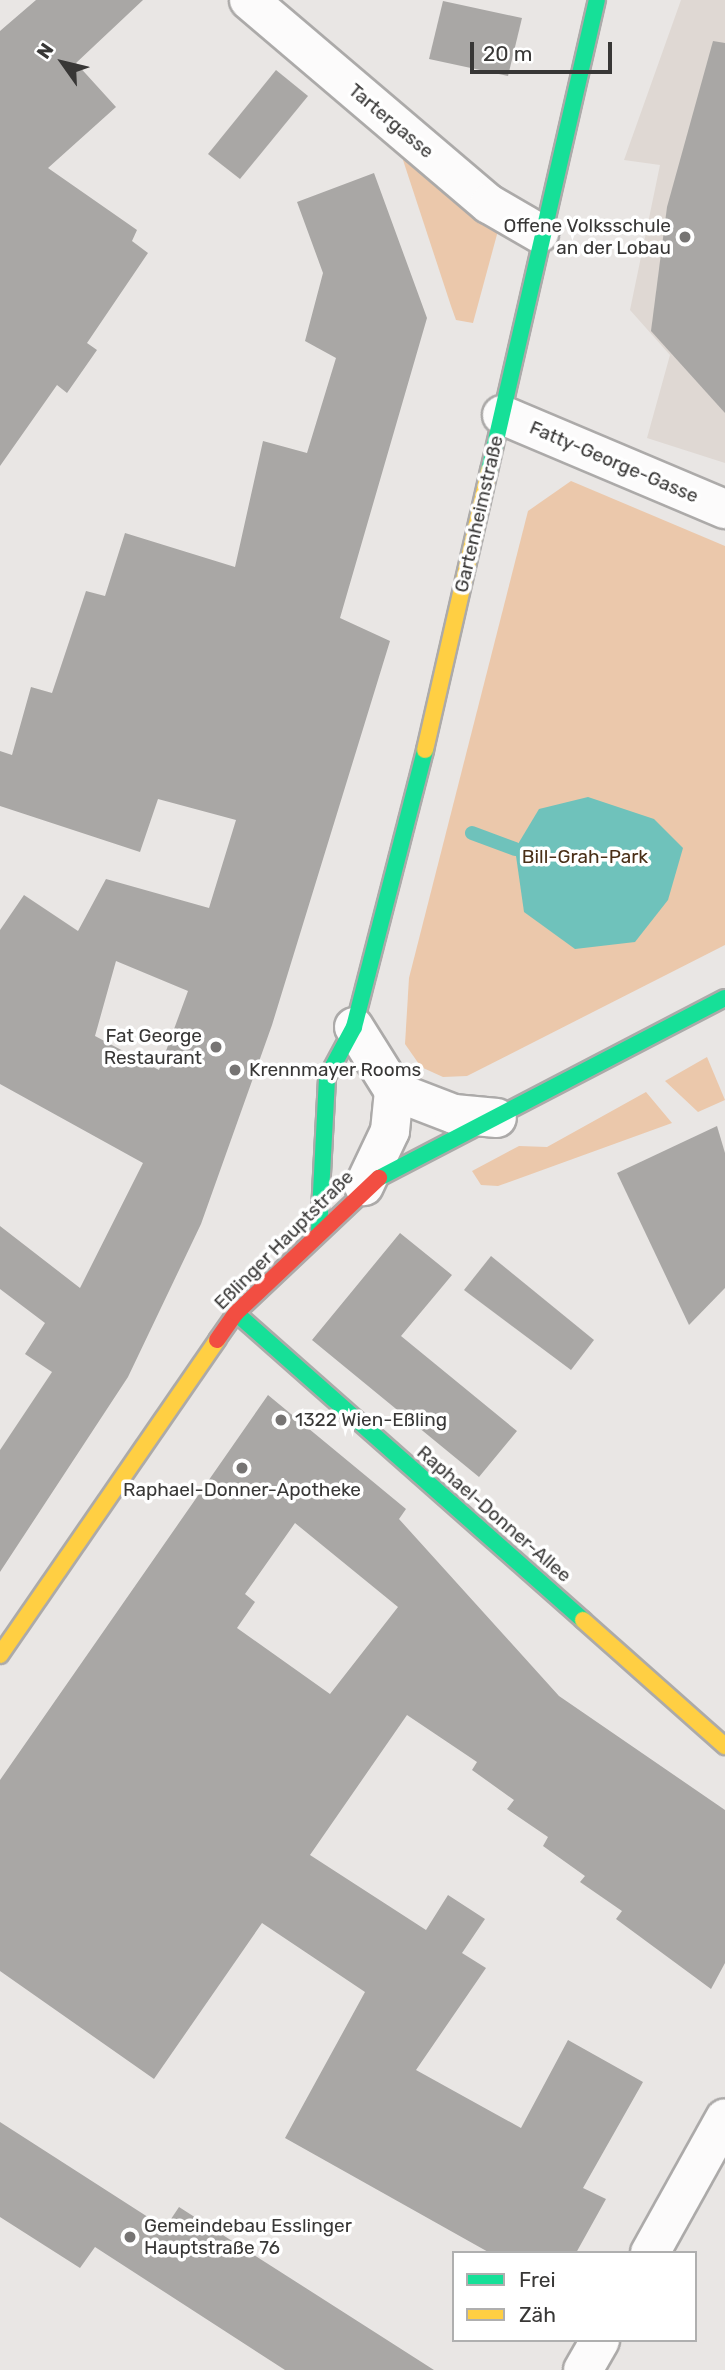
<!DOCTYPE html>
<meta charset="utf-8">
<style>
body{margin:0}
#map{position:relative;width:725px;height:2370px;overflow:hidden;background:#e9e6e4;font-family:Rubik,sans-serif}
div>[style]{position:absolute}
.built>*{inset:0;background:#dfd8d3}
.green>*{inset:0;background:#ebc8ab}
.water>*{inset:0;background:#6fc2bb}
.stream>*{height:14px;margin:-7px;padding:0 7px;transform-origin:7px;border-radius:7px;background:#6fc2bb}
.building>*{inset:0;background:#a9a7a5}
.roads{filter:drop-shadow(2px 0 #acaaa9) drop-shadow(-2px 0 #acaaa9) drop-shadow(0 2px #acaaa9) drop-shadow(0 -2px #acaaa9)}
.street>*{height:38px;margin:-19px;padding:0 19px;transform-origin:19px;border-radius:19px;background:#fcfbfb}
.fast>*{height:16px;margin:-8px;padding:0 8px;transform-origin:8px;border-radius:8px;background:#16e098}
.slow>*{height:16px;margin:-8px;padding:0 8px;transform-origin:8px;border-radius:8px;background:#ffcf43}
.jam>*{height:16px;margin:-8px;padding:0 8px;transform-origin:8px;border-radius:8px;background:#f24e42}
.dots>*{width:19px;height:19px;translate:-50% -50%;box-sizing:border-box;border:4px solid #fff;border-radius:50%}
span{translate:-50% -50%;white-space:nowrap;text-align:center;line-height:1.15;-webkit-text-stroke:7px #fff;paint-order:stroke}
.street-label{font-size:19px;color:#383736}
.poi-label{font-size:19px;color:#383736}
.right{translate:-100% -50%;text-align:right}
.left{translate:0 -50%;text-align:left}
.park-label{font-size:19px;color:#4a2f17}
.legend{position:absolute;left:452px;top:2251px;width:245px;height:91px;box-sizing:border-box;background:#fff;border:2px solid #afafaf;margin:0;padding:9px 12px;list-style:none;font-size:21px;color:#383736}
.legend li{display:flex;align-items:center;gap:14px;height:35px}
.legend b{width:35px;border:2px solid #afafaf}
.north{position:absolute;left:28px;top:28px;width:70px;height:70px;-webkit-text-stroke:5px #fff;paint-order:stroke;rotate:304deg;font-size:19px;font-weight:700;line-height:28px;text-align:center;color:#383736}
.north::after{content:'';display:block;margin:auto;width:24px;height:32px;background:#383736;clip-path:polygon(50% 0,100% 100%,50% 72%,0 100%)}
.scale{position:absolute;left:470px;top:42px;width:142px;height:32px;box-sizing:border-box;border:4px solid #383736;border-top:0;padding-left:9px;font-size:21px;line-height:24px;white-space:nowrap;color:#383736;-webkit-text-stroke:5px #fff;paint-order:stroke}
</style>
<div id="map">
<div class="built">
<div style="clip-path:polygon(681px 0,725px 0,725px 463px,647px 438px,670px 355px,630px 310px,660px 165px,624px 160px)"></div>
</div>
<div class="green">
<div style="clip-path:polygon(414px 157px,499px 227px,473px 323px,456px 320px,451px 306px,403px 160px)"></div>
<div style="clip-path:polygon(571px 481px,725px 546px,725px 945px,467px 1076px,443px 1077px,421px 1067px,405px 1044px,409px 978px,528px 511px)"></div>
<div style="clip-path:polygon(707px 1057px,725px 1100px,698px 1112px,665px 1081px)"></div>
<div style="clip-path:polygon(646px 1092px,672px 1123px,498px 1186px,481px 1185px,472px 1171px,519px 1146px,547px 1147px)"></div>
</div>
<div class="water">
<div style="clip-path:polygon(588px 797px,654px 819px,683px 848px,668px 900px,635px 942px,575px 949px,524px 912px,515px 849px,539px 809px)"></div>
</div>
<div class="stream">
<div style="left:472px;top:833px;width:46px;rotate:20.4deg"></div>
</div>
<div class="building">
<div style="clip-path:polygon(36px 0,143px 0,76px 63px,116px 107px,48px 168px,137px 230px,132px 241px,148px 253px,87px 343px,97px 350px,67px 393px,57px 385px,0 466px,0 31px)"></div>
<div style="clip-path:polygon(443px 1px,522px 18px,508px 76px,429px 59px)"></div>
<div style="clip-path:polygon(713px 41px,725px 43px,725px 413px,651px 331px,667px 207px)"></div>
<div style="clip-path:polygon(276px 70px,308px 96px,240px 179px,208px 154px)"></div>
<div style="clip-path:polygon(evenodd,374px 173px,427px 318px,340px 618px,390px 641px,272px 1025px,201px 1224px,128px 1377px,0 1572px,0 1450px,52px 1372px,25px 1354px,45px 1323px,0 1289px,0 1226px,80px 1288px,143px 1163px,0 1084px,0 930px,24px 895px,78px 931px,106px 879px,209px 908px,236px 820px,158px 799px,140px 852px,0 806px,0 751px,12px 755px,31px 687px,52px 693px,86px 591px,105px 596px,125px 533px,235px 567px,263px 441px,307px 453px,336px 358px,305px 341px,323px 273px,297px 202px,374px 173px,116px 961px,188px 991px,159px 1070px,95px 1036px,116px 961px)"></div>
<div style="clip-path:polygon(717px 1126px,725px 1153px,725px 1288px,689px 1325px,617px 1173px)"></div>
<div style="clip-path:polygon(400px 1233px,452px 1275px,401px 1336px,517px 1431px,479px 1477px,312px 1340px)"></div>
<div style="clip-path:polygon(491px 1256px,594px 1340px,571px 1370px,464px 1290px)"></div>
<div style="clip-path:polygon(evenodd,268px 1395px,406px 1509px,399px 1519px,559px 1696px,725px 1810px,725px 1963px,711px 1989px,616px 1919px,622px 1911px,580px 1882px,585px 1876px,543px 1846px,548px 1837px,507px 1809px,514px 1800px,472px 1770px,477px 1762px,407px 1715px,310px 1855px,426px 1930px,448px 1895px,485px 1919px,462px 1953px,486px 1968px,416px 2070px,521px 2128px,568px 2040px,643px 2082px,583px 2188px,606px 2199px,576px 2253px,490px 2253px,285px 2138px,365px 1992px,262px 1923px,154px 2079px,0 1971px,0 1780px,268px 1395px,295px 1523px,398px 1607px,330px 1694px,237px 1628px,255px 1602px,245px 1594px,295px 1523px)"></div>
<div style="clip-path:polygon(0 2122px,165px 2228px,179px 2207px,434px 2370px,285px 2370px,95px 2247px,80px 2268px,0 2217px)"></div>
</div>
<div class="roads">
<div class="street">
<div style="left:249px;top:0;width:315px;rotate:40.4deg"></div>
<div style="left:489px;top:204px;width:58px;rotate:30.1deg"></div>
<div style="left:502px;top:415px;width:242px;rotate:22.9deg"></div>
<div style="left:354px;top:1027px;width:75px;rotate:58deg"></div>
<div style="left:394px;top:1091px;width:40px;rotate:95.7deg"></div>
<div style="left:390px;top:1131px;width:61px;rotate:115.3deg"></div>
<div style="left:394px;top:1091px;width:64px;rotate:21deg"></div>
<div style="left:454px;top:1114px;width:43px;rotate:5.3deg"></div>
<div style="left:650px;top:2253px;width:154px;rotate:-60.9deg"></div>
<div style="left:583px;top:2370px;width:34px;rotate:-60deg"></div>
</div>
<div class="fast">
<div style="left:489px;top:471px;width:483px;rotate:-77.1deg"></div>
<div style="left:379px;top:1178px;width:390px;rotate:-27.5deg"></div>
<div style="left:319px;top:1231px;width:154px;rotate:-87deg"></div>
<div style="left:327px;top:1077px;width:57px;rotate:-61.6deg"></div>
<div style="left:354px;top:1027px;width:286px;rotate:-75.6deg"></div>
<div style="left:236px;top:1313px;width:463px;rotate:41.5deg"></div>
</div>
<div class="slow">
<div style="left:425px;top:750px;width:286px;rotate:-77.1deg"></div>
<div style="left:583px;top:1620px;width:190px;rotate:41.6deg"></div>
<div style="left:0;top:1655px;width:383px;rotate:-55.4deg"></div>
</div>
<div class="jam">
<div style="left:217px;top:1340px;width:33px;rotate:-55deg"></div>
<div style="left:236px;top:1313px;width:197px;rotate:-43.4deg"></div>
</div>
</div>
<div class="dots">
<div style="left:685px;top:237px;background:#767473"></div>
<div style="left:216px;top:1047px;background:#767473"></div>
<div style="left:235px;top:1070px;background:#767473"></div>
<div style="left:281px;top:1420px;background:#767473"></div>
<div style="left:242px;top:1468px;background:#767473"></div>
<div style="left:130px;top:2237px;background:#767473"></div>
</div>
<div class="street-label">
<span style="left:391px;top:121px;rotate:40deg">Tartergasse</span>
<span style="left:614px;top:462px;rotate:23deg">Fatty-George-Gasse</span>
<span style="left:479px;top:514px;rotate:-77deg">Gartenheimstraße</span>
<span style="left:284px;top:1240px;rotate:-45deg">Eßlinger Hauptstraße</span>
<span style="left:494px;top:1514px;rotate:41deg">Raphael-Donner-Allee</span>
</div>
<div class="poi-label">
<span class="right" style="left:671px;top:237px">Offene Volksschule<br>an der Lobau</span>
<span class="right" style="left:202px;top:1047px">Fat George<br>Restaurant</span>
<span class="left" style="left:249px;top:1070px">Krennmayer Rooms</span>
<span class="left" style="left:295px;top:1420px">1322 Wien-Eßling</span>
<span style="left:242px;top:1490px">Raphael-Donner-Apotheke</span>
<span class="left" style="left:144px;top:2237px">Gemeindebau Esslinger<br>Hauptstraße 76</span>
</div>
<div class="park-label">
<span style="left:585px;top:857px">Bill-Grah-Park</span>
</div>
<ul class="legend">
<li><b style="height:9px;background:#16e098"></b>Frei</li>
<li><b style="height:9px;background:#ffcf43"></b>Zäh</li>
</ul>
<div class="north">N</div>
<div class="scale">20 m</div>
</div>
